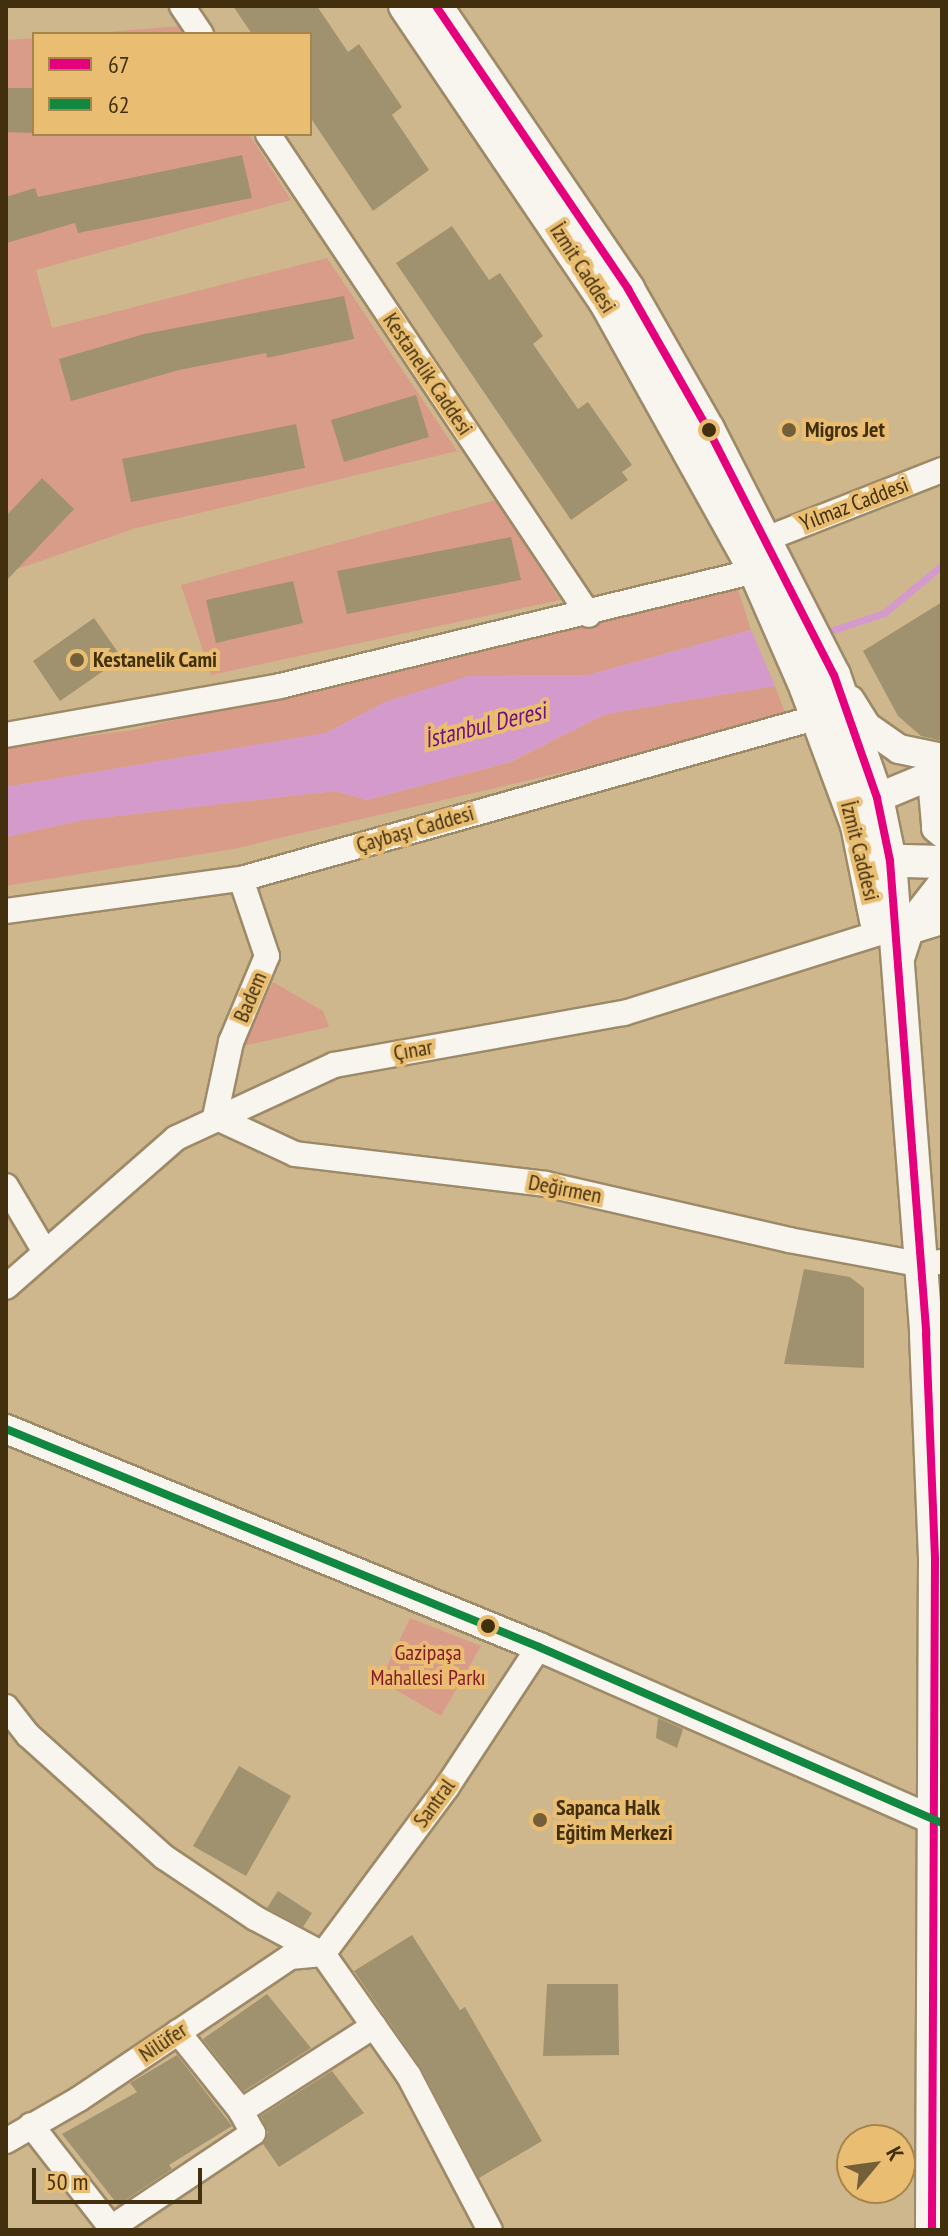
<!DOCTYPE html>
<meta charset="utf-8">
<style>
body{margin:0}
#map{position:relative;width:948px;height:2236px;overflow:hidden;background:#cfb78d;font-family:"PT Sans Narrow",sans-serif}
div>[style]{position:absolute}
.green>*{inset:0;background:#d99c89}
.water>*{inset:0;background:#d59acc}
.stream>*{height:7px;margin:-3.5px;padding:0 3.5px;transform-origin:3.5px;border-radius:3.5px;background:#d59acc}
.building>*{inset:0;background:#a0926f}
.roads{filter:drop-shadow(2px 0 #9d8a68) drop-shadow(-2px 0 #9d8a68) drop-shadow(0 2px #9d8a68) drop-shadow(0 -2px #9d8a68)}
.minor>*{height:24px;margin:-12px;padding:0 12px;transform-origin:12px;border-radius:12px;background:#f8f4ee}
.tertiary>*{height:28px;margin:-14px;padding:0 14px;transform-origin:14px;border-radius:14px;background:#f8f4ee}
.secondary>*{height:32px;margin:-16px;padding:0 16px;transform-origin:16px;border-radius:16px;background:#f8f4ee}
.bus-1>*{height:8px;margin:-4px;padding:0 4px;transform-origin:4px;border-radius:4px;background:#e5007d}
.bus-2>*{height:8px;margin:-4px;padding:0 4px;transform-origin:4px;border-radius:4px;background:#108840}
.dots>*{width:22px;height:22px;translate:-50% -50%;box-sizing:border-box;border:4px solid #eabe72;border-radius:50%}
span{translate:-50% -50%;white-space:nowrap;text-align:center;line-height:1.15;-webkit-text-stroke:8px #eabe72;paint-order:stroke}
.street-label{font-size:22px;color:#412f0e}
.poi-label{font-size:22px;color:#412f0e;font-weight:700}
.left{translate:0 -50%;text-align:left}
.park-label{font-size:22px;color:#871b28}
.water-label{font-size:24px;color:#6f1181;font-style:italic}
.frame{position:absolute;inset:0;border:8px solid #412f0e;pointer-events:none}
.legend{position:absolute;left:32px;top:32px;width:280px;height:104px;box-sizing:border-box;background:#eabe72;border:2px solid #a6854a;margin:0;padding:10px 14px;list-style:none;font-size:24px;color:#412f0e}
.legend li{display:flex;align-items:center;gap:16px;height:40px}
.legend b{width:40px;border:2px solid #a6854a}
.north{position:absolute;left:836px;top:2124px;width:80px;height:80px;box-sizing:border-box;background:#eabe72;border:2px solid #a6854a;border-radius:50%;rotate:61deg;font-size:22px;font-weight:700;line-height:32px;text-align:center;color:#412f0e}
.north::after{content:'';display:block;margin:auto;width:28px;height:36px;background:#735f3a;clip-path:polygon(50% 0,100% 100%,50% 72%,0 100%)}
.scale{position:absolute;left:32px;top:2168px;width:170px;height:36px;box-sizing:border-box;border:4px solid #412f0e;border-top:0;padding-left:10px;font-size:24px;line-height:28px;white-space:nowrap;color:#412f0e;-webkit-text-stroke:6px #eabe72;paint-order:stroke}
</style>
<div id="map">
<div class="green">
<div style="clip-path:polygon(180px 26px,185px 34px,83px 34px)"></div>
<div style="clip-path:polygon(34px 38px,34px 134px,249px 134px,291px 200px,36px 270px,52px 328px,327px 258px,457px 451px,133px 529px,6px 573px,6px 40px)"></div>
<div style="clip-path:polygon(496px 500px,560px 600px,211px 675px,181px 585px)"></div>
<div style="clip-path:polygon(736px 583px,751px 630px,588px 675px,471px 676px,385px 702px,326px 733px,6px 787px,6px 747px,133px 730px)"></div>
<div style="clip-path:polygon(775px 686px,788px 720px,233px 849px,6px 886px,6px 837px,83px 820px,335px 791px,367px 800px,511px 762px,606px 714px)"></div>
<div style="clip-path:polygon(273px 982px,323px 1011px,329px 1027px,242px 1046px)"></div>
<div style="clip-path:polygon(410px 1618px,481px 1646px,441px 1716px,380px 1681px)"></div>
</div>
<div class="water">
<div style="clip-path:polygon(751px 630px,775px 686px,606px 714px,510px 762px,367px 800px,335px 791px,83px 820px,6px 837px,6px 787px,326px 733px,385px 702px,469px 676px,588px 675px)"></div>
</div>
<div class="stream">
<div style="left:824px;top:633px;width:63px;rotate:-18.4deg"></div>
<div style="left:884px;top:613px;width:75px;rotate:-39.6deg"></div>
</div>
<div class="building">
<div style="clip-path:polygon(233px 6px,317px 6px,348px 52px,359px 44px,402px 107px,392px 115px,429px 170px,373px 211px,310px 117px,310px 34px,252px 34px)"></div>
<div style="clip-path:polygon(6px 88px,34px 88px,34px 133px,6px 132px)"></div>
<div style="clip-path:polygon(242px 155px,252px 198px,78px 233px,75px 223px,6px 243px,6px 197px,35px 188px,38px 197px)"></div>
<div style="clip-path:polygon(452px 226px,489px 280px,500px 273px,543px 336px,533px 344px,578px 409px,588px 402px,632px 465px,622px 472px,628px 480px,571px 520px,396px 263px)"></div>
<div style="clip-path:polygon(344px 296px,354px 339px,267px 358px,266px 353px,179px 370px,71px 401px,59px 359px,144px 334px)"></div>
<div style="clip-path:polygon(416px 395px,429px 437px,344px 462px,331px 420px)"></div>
<div style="clip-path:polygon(296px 424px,305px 468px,131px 502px,122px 459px)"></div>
<div style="clip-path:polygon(42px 478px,74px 509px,6px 581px,6px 516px)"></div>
<div style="clip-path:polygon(511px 537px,521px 580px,347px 614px,337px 571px)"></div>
<div style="clip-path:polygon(293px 581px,303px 623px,216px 643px,206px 600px)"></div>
<div style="clip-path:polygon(942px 602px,942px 741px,921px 736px,898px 716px,863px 651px)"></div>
<div style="clip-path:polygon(94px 618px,122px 658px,60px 701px,33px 661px)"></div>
<div style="clip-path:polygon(804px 1269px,850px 1277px,864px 1288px,864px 1368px,784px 1364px)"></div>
<div style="clip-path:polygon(658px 1718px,683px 1729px,677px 1748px,656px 1738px)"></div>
<div style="clip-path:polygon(239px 1766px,291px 1796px,246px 1876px,193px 1846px)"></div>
<div style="clip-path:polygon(278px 1891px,312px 1913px,303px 1927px,267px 1908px)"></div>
<div style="clip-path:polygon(412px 1935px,460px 2010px,465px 2007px,542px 2141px,479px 2178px,422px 2069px,354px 1971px)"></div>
<div style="clip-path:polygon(547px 1984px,618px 1984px,619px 2055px,543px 2056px)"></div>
<div style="clip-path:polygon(267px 1994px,311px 2048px,244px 2091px,203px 2039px)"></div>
<div style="clip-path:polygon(177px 2055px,232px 2126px,169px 2165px,172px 2169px,118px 2205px,62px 2134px,137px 2092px,130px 2083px)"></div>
<div style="clip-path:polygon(332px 2071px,364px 2113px,279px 2167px,263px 2144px,268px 2132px,261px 2116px)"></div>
</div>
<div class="roads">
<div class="minor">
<div style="left:182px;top:6px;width:34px;rotate:56deg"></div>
<div style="left:268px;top:134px;width:578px;rotate:56.28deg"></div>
<div style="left:766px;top:539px;width:189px;rotate:-21.4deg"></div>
<div style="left:6px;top:735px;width:278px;rotate:-10.1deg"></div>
<div style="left:280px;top:686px;width:489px;rotate:-13.6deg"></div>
<div style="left:6px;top:911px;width:237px;rotate:-7.8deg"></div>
<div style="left:241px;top:879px;width:599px;rotate:-15.68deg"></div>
<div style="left:906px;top:933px;width:38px;rotate:-17deg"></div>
<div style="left:215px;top:1117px;width:88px;rotate:24.8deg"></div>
<div style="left:295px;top:1154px;width:252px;rotate:6.8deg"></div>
<div style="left:545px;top:1184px;width:250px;rotate:12.9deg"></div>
<div style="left:789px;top:1240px;width:131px;rotate:10.5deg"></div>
<div style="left:918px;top:1264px;width:24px;rotate:-5deg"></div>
<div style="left:215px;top:1117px;width:77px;rotate:-78deg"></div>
<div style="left:231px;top:1042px;width:93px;rotate:-67.3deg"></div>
<div style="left:267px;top:956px;width:81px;rotate:-108.7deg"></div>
<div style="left:6px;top:1186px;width:77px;rotate:59.4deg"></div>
<div style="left:6px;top:1287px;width:226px;rotate:-41.2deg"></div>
<div style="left:176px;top:1138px;width:174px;rotate:-24.8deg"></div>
<div style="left:334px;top:1065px;width:295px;rotate:-10.2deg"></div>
<div style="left:624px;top:1013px;width:267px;rotate:-17.4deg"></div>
<div style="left:6px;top:1707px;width:36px;rotate:52deg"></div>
<div style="left:28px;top:1735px;width:183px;rotate:41.9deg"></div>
<div style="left:164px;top:1857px;width:110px;rotate:33.8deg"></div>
<div style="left:255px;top:1918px;width:77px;rotate:27.9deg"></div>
<div style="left:323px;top:1954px;width:149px;rotate:54.8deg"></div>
<div style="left:409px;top:2076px;width:174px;rotate:62.3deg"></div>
<div style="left:323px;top:1954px;width:208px;rotate:-53.4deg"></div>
<div style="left:447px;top:1787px;width:168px;rotate:-56.7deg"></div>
<div style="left:178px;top:2032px;width:101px;rotate:51.4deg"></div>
<div style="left:31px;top:2125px;width:133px;rotate:52deg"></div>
<div style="left:6px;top:2141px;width:84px;rotate:-29.9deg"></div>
<div style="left:79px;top:2099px;width:254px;rotate:-33.9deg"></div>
<div style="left:290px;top:1957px;width:33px;rotate:-5deg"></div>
<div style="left:111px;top:2228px;width:171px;rotate:-33.8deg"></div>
<div style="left:253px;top:2133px;width:25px;rotate:-119deg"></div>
<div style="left:241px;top:2111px;width:158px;rotate:-32.6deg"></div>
</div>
<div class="tertiary">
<div style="left:850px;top:700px;width:31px;rotate:58deg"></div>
<div style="left:866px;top:726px;width:40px;rotate:34.9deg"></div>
<div style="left:899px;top:749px;width:44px;rotate:11.8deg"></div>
<div style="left:942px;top:781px;width:13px;rotate:135deg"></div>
<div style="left:933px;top:790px;width:38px;rotate:85deg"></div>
<div style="left:936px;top:828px;width:8px;rotate:40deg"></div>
<div style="left:865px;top:815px;width:21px;rotate:-55deg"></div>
<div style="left:877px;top:798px;width:70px;rotate:-22.6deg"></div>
<div style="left:6px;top:1429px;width:576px;rotate:22.24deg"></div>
<div style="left:539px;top:1647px;width:430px;rotate:23.7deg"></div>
</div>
<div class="secondary">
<div style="left:405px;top:6px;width:359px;rotate:55.9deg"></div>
<div style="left:606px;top:303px;width:307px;rotate:60.9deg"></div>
<div style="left:755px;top:571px;width:128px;rotate:66.4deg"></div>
<div style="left:806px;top:688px;width:146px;rotate:69.6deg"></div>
<div style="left:857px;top:825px;width:97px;rotate:78.7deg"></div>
<div style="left:436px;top:6px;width:342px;rotate:55.8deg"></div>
<div style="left:628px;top:289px;width:161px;rotate:60.3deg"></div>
<div style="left:708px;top:429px;width:276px;rotate:62.9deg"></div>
<div style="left:834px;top:675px;width:130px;rotate:70.7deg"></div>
<div style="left:877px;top:798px;width:64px;rotate:78.3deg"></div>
<div style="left:890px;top:861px;width:474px;rotate:85.6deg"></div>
<div style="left:926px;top:1334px;width:225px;rotate:87.7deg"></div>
<div style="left:935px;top:1559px;width:671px;rotate:90.26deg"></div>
<div style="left:868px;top:860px;width:74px;rotate:1.5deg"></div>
<div style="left:898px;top:958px;width:26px;rotate:-72deg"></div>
<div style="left:906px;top:933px;width:58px;rotate:-52deg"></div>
</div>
</div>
<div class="bus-1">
<div style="left:436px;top:6px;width:342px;rotate:55.8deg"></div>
<div style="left:628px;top:289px;width:161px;rotate:60.3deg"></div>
<div style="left:708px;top:429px;width:276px;rotate:62.9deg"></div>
<div style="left:834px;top:675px;width:130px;rotate:70.7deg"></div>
<div style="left:877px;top:798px;width:64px;rotate:78.3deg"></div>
<div style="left:890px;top:861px;width:474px;rotate:85.6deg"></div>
<div style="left:926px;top:1334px;width:225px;rotate:87.7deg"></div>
<div style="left:935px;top:1559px;width:671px;rotate:90.26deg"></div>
</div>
<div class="bus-2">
<div style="left:6px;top:1429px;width:576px;rotate:22.24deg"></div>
<div style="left:539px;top:1647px;width:440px;rotate:23.6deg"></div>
</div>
<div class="dots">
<div style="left:709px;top:430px;background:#412f0e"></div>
<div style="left:789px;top:430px;background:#735f3a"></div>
<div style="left:77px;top:660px;background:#735f3a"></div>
<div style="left:488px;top:1626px;background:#412f0e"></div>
<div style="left:540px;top:1820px;background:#735f3a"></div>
</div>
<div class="street-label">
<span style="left:583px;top:268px;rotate:57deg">İzmit Caddesi</span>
<span style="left:428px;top:374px;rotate:56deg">Kestanelik Caddesi</span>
<span style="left:854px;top:504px;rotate:-21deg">Yılmaz Caddesi</span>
<span style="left:415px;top:829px;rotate:-16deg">Çaybaşı Caddesi</span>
<span style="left:860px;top:851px;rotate:76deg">İzmit Caddesi</span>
<span style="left:250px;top:997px;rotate:-67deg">Badem</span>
<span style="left:413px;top:1050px;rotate:-10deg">Çınar</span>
<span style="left:565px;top:1189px;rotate:11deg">Değirmen</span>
<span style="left:434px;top:1803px;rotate:-54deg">Santral</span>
<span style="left:163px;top:2042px;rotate:-34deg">Nilüfer</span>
</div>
<div class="poi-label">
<span class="left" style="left:805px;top:430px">Migros Jet</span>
<span class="left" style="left:93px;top:660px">Kestanelik Cami</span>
<span class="left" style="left:556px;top:1820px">Sapanca Halk<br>Eğitim Merkezi</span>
</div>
<div class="park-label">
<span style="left:428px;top:1665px">Gazipaşa<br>Mahallesi Parkı</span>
</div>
<div class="water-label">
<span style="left:485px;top:725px;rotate:-14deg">İstanbul Deresi</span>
</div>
<div class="frame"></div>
<ul class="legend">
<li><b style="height:10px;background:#e5007d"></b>67</li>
<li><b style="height:10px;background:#108840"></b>62</li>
</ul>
<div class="north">K</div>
<div class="scale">50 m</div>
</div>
